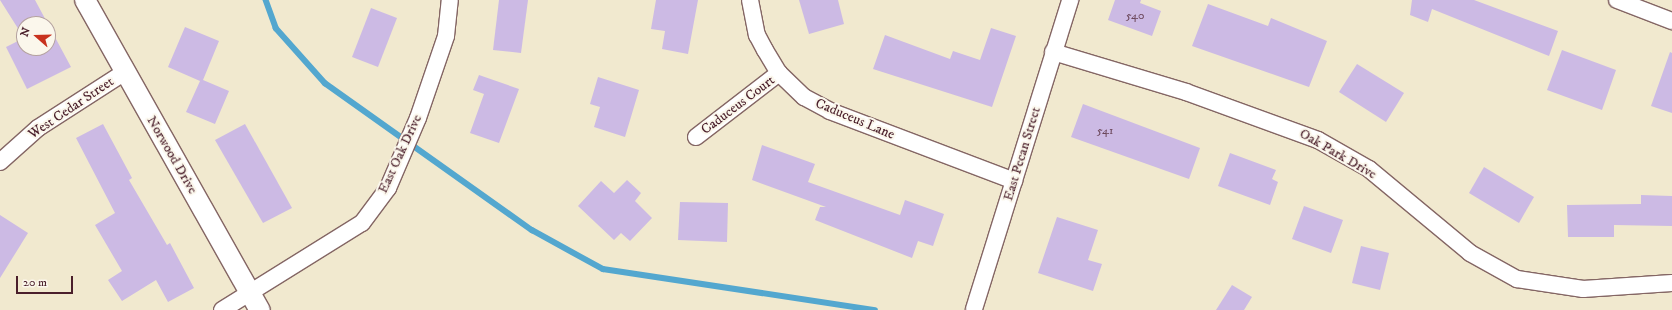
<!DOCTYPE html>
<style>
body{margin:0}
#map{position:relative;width:1672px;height:310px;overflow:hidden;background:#f1e9cf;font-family:"IM FELL DW Pica",serif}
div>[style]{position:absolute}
.stream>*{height:5.5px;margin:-2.75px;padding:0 2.75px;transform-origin:2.75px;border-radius:2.75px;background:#53a7cf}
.building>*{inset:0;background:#ccbae4}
.roads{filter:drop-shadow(1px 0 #846664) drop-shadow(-1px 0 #846664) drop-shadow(0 1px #846664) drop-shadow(0 -1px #846664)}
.minor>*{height:16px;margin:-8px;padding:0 8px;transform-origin:8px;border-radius:8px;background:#fff}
.tertiary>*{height:20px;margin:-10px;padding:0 10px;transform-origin:10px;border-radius:10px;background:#fff}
span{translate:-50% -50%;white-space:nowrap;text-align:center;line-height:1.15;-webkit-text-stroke:4px #fbf7ec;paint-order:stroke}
.number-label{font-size:12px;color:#6a4659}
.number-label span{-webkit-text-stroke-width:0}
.street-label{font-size:14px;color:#4a1f2b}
.north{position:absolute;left:16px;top:16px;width:40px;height:40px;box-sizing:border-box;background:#fbf7ec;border:1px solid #b4a19f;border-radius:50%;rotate:290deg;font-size:11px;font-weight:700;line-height:16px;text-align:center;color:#4a1f2b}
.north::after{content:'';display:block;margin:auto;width:14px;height:18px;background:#c8321e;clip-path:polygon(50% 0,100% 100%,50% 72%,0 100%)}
.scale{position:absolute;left:16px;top:276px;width:57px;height:18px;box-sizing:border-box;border:2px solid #4a1f2b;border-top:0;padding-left:5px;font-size:12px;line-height:14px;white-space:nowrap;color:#4a1f2b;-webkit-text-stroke:3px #fbf7ec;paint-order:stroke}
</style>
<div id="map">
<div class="stream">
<div style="left:266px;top:0;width:30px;rotate:70deg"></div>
<div style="left:276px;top:28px;width:74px;rotate:48.3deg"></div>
<div style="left:325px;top:83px;width:254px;rotate:35.4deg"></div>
<div style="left:532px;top:230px;width:81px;rotate:28.8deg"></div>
<div style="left:603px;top:269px;width:275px;rotate:8.6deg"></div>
</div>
<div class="building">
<div style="clip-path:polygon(evenodd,0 0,35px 0,71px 67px,27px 89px,6px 47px,24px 38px,0 0,24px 24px,48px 24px,48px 48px,24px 48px,24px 24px)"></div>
<div style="clip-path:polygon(499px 0,528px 0,521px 53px,493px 50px)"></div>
<div style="clip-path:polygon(656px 0,698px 0,688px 54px,662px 49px,665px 31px,651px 29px)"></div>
<div style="clip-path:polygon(799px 0,838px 0,844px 24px,809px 34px)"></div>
<div style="clip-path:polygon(1115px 0,1141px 0,1140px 3px,1161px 11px,1152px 36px,1108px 20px)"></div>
<div style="clip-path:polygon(1412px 0,1474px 0,1558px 31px,1549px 56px,1432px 9px,1428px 22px,1410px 15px)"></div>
<div style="clip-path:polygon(1208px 4px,1268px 26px,1271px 18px,1327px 41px,1309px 87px,1192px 46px)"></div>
<div style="clip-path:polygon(371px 8px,397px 18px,378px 67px,352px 57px)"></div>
<div style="clip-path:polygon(185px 27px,219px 41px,203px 80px,229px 91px,215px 124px,186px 112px,200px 81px,168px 67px)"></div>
<div style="clip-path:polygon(991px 28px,1016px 36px,992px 107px,873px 69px,885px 35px,950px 59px,953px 51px,980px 60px)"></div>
<div style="clip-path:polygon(1562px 50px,1616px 70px,1602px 110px,1547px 90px)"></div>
<div style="clip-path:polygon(1670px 52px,1672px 53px,1672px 113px,1651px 106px)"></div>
<div style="clip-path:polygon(1357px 64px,1404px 93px,1386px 122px,1339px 92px)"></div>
<div style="clip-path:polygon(479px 75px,519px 89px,499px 143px,470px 133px,484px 94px,473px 90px)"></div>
<div style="clip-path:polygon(598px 77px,639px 90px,625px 137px,594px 127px,600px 107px,590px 104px)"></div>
<div style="clip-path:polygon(1083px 104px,1200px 148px,1189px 179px,1071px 137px)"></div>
<div style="clip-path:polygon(103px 124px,132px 178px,129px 180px,167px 245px,170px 243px,194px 288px,168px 302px,156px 280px,122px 301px,108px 280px,122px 271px,95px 225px,115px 213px,76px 138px)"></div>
<div style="clip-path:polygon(245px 124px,292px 208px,263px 223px,215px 140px)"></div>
<div style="clip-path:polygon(762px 145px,815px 164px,808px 182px,900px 215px,905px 200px,944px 214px,933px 246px,918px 241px,912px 258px,815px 220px,820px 207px,826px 207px,752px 180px)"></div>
<div style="clip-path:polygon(1230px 153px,1276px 170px,1272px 179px,1278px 182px,1270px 205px,1218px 186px)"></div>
<div style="clip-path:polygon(1484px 167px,1534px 197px,1519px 223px,1469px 193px)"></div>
<div style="clip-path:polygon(627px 180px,641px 193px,635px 201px,652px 218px,630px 241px,621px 233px,614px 240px,578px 206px,601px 181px,614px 193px)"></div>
<div style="clip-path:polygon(1641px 195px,1672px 196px,1672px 226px,1614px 225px,1614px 237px,1568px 237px,1567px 205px,1641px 204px)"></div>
<div style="clip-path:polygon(680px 202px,728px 203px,727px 242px,678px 240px)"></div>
<div style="clip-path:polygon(1304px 206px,1343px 220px,1331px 253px,1292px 239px)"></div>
<div style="clip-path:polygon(0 215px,28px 233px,0 278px)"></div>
<div style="clip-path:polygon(1057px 217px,1098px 230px,1088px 260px,1102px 264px,1093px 291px,1038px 273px)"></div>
<div style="clip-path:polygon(1361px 246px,1389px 253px,1380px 290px,1352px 283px)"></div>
<div style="clip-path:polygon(1232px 285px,1252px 297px,1244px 310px,1216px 310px)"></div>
</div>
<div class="roads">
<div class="minor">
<div style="left:750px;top:0;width:36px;rotate:79deg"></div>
<div style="left:757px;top:35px;width:17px;rotate:62deg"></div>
<div style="left:765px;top:50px;width:27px;rotate:59deg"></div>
<div style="left:779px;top:73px;width:35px;rotate:44deg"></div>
<div style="left:804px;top:97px;width:30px;rotate:28deg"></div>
<div style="left:830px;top:111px;width:197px;rotate:20.8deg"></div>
<div style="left:1617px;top:0;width:59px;rotate:20.9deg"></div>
<div style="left:1053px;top:52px;width:139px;rotate:16.7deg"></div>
<div style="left:1186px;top:92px;width:140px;rotate:20deg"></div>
<div style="left:1318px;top:140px;width:59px;rotate:29.6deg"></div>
<div style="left:1369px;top:169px;width:131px;rotate:39.7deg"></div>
<div style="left:1470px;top:253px;width:54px;rotate:29deg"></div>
<div style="left:1517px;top:279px;width:67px;rotate:8.6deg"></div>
<div style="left:1583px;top:289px;width:89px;rotate:-3.9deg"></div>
<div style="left:696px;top:137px;width:105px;rotate:-37.6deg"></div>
<div style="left:0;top:162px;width:51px;rotate:-41.8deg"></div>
<div style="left:38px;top:128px;width:103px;rotate:-32.8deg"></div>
<div style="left:974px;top:309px;width:324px;rotate:-72.7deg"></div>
<div style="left:222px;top:310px;width:165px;rotate:-31.9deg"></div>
<div style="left:362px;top:223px;width:44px;rotate:-53.4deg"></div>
<div style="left:388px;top:188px;width:76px;rotate:-66.8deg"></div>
<div style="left:418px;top:118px;width:87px;rotate:-71.1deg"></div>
<div style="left:446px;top:36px;width:36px;rotate:-84deg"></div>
</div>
<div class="tertiary">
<div style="left:85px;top:0;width:356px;rotate:60.6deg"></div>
</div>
</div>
<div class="number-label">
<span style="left:1135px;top:16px">540</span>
<span style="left:1105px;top:131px">541</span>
</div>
<div class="street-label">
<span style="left:738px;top:105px;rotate:-37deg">Caduceus Court</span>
<span style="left:71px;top:108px;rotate:-34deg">West Cedar Street</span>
<span style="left:855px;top:119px;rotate:23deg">Caduceus Lane</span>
<span style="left:400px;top:154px;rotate:-65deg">East Oak Drive</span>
<span style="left:1022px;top:154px;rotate:-73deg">East Pecan Street</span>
<span style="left:1338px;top:154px;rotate:30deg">Oak Park Drive</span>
<span style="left:172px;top:155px;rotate:60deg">Norwood Drive</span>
</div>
<div class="north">N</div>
<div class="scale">20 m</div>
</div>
